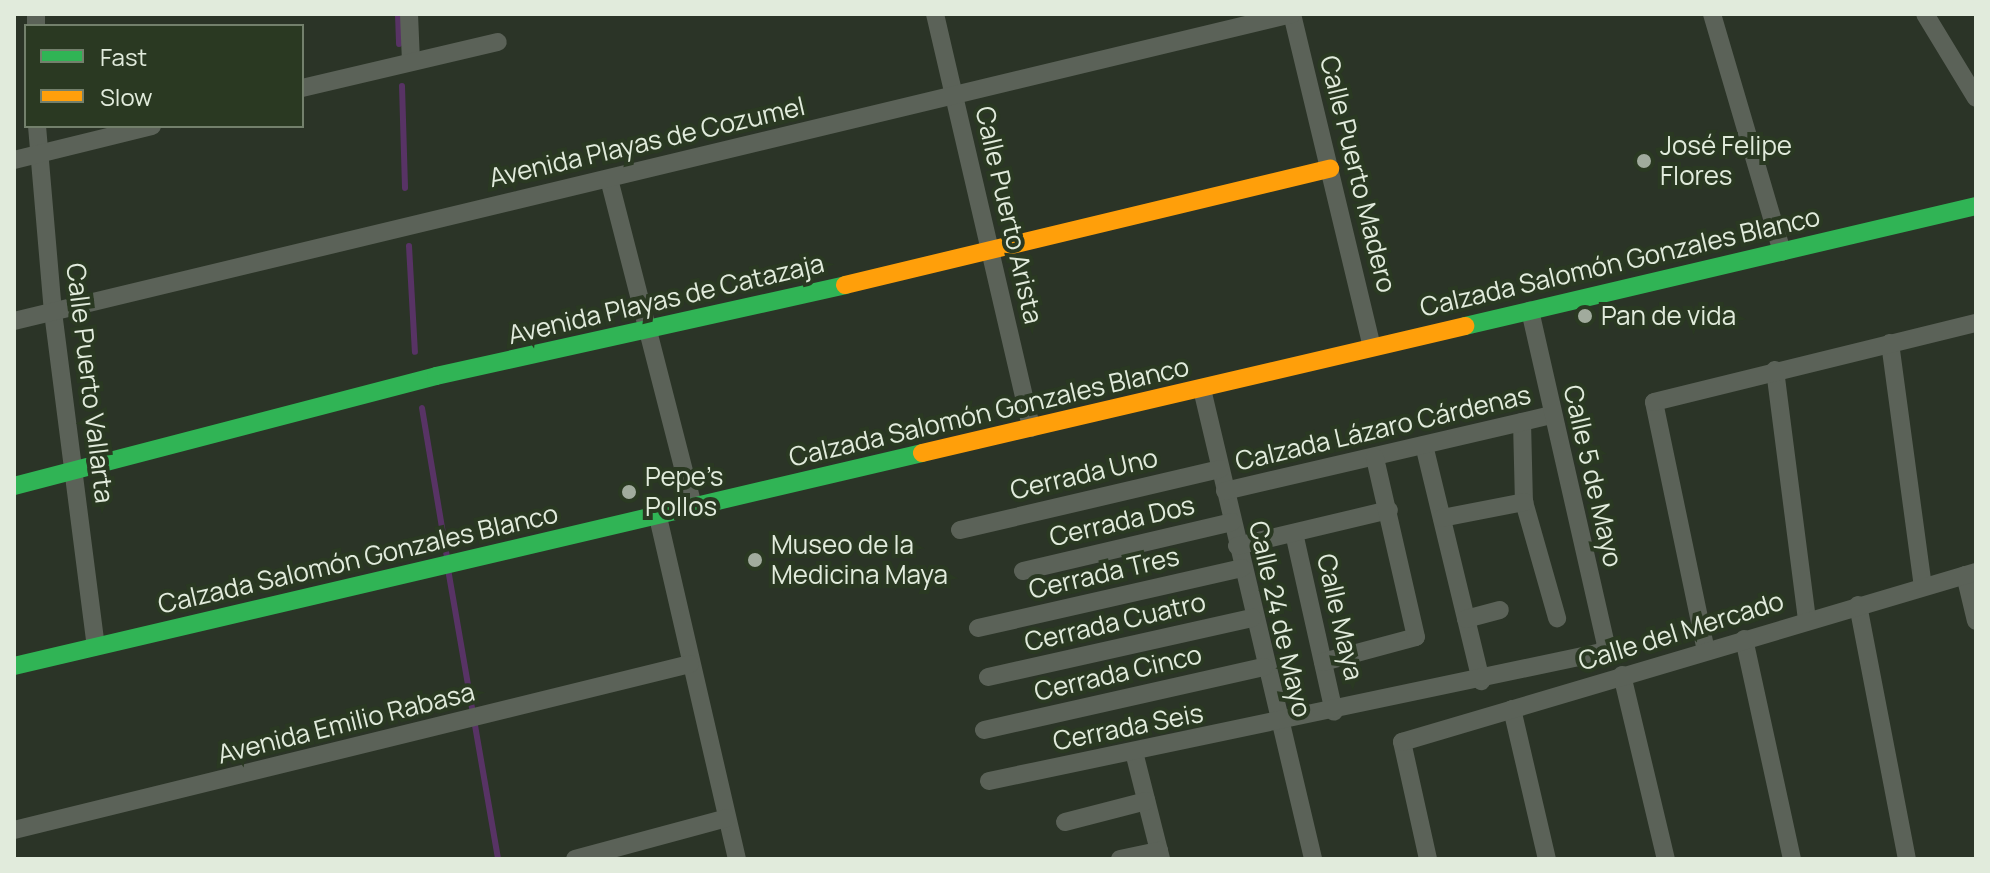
<!DOCTYPE html>
<meta charset="utf-8">
<style>
body{margin:0}
#map{position:relative;width:1990px;height:873px;overflow:hidden;background:#2b3427;font-family:Manrope,sans-serif}
div>[style]{position:absolute}
.stream>*{height:6px;margin:-3px;padding:0 3px;transform-origin:3px;border-radius:3px;background:#583365}
.street>*{height:18px;margin:-9px;padding:0 9px;transform-origin:9px;border-radius:9px;background:#5b6258}
.fast>*{height:18px;margin:-9px;padding:0 9px;transform-origin:9px;border-radius:9px;background:#30b455}
.slow>*{height:18px;margin:-9px;padding:0 9px;transform-origin:9px;border-radius:9px;background:#ff9f0a}
.dots>*{width:22px;height:22px;translate:-50% -50%;box-sizing:border-box;border:4px solid #2a3922;border-radius:50%}
span{translate:-50% -50%;white-space:nowrap;text-align:center;line-height:1.15;-webkit-text-stroke:8px #2a3922;paint-order:stroke}
.street-label{font-size:26px;color:#e1ebdc}
.poi-label{font-size:26px;color:#e1ebdc}
.left{translate:0 -50%;text-align:left}
.frame{position:absolute;inset:0;border:16px solid #e1ebdc;pointer-events:none}
.legend{position:absolute;left:24px;top:24px;width:280px;height:104px;box-sizing:border-box;background:#2a3922;border:2px solid #73806c;margin:0;padding:10px 14px;list-style:none;font-size:24px;color:#e1ebdc}
.legend li{display:flex;align-items:center;gap:16px;height:40px}
.legend b{width:40px;border:2px solid #73806c}
</style>
<div id="map">
<div class="stream">
<div style="left:398px;top:14px;width:30px;rotate:88deg"></div>
<div style="left:402px;top:86px;width:102px;rotate:88.3deg"></div>
<div style="left:409px;top:246px;width:106px;rotate:86.8deg"></div>
<div style="left:422px;top:408px;width:152px;rotate:80.5deg"></div>
<div style="left:448px;top:569px;width:294px;rotate:80.2deg"></div>
</div>
<div class="street">
<div style="left:36px;top:14px;width:12px;rotate:90deg"></div>
<div style="left:409px;top:14px;width:47px;rotate:87.6deg"></div>
<div style="left:935px;top:14px;width:425px;rotate:76.9deg"></div>
<div style="left:1292px;top:14px;width:342px;rotate:76.5deg"></div>
<div style="left:1712px;top:14px;width:248px;rotate:73.6deg"></div>
<div style="left:1925px;top:14px;width:98px;rotate:58.7deg"></div>
<div style="left:302px;top:88px;width:201px;rotate:-13.2deg"></div>
<div style="left:37px;top:126px;width:187px;rotate:85.1deg"></div>
<div style="left:53px;top:312px;width:337px;rotate:82.7deg"></div>
<div style="left:14px;top:160px;width:142px;rotate:-13.8deg"></div>
<div style="left:609px;top:179px;width:339px;rotate:75.6deg"></div>
<div style="left:14px;top:321px;width:1314px;rotate:-13.51deg"></div>
<div style="left:1890px;top:343px;width:245px;rotate:82.3deg"></div>
<div style="left:1775px;top:370px;width:252px;rotate:82.7deg"></div>
<div style="left:1202px;top:389px;width:483px;rotate:76.7deg"></div>
<div style="left:1522px;top:422px;width:80px;rotate:88.6deg"></div>
<div style="left:1524px;top:502px;width:121px;rotate:74.1deg"></div>
<div style="left:1424px;top:445px;width:243px;rotate:76.4deg"></div>
<div style="left:1225px;top:491px;width:336px;rotate:-13.1deg"></div>
<div style="left:658px;top:517px;width:351px;rotate:77deg"></div>
<div style="left:1442px;top:518px;width:84px;rotate:-11deg"></div>
<div style="left:960px;top:530px;width:267px;rotate:-13.2deg"></div>
<div style="left:1294px;top:533px;width:183px;rotate:77.4deg"></div>
<div style="left:1237px;top:546px;width:156px;rotate:-13.3deg"></div>
<div style="left:1023px;top:571px;width:215px;rotate:-13.2deg"></div>
<div style="left:1965px;top:575px;width:47px;rotate:76.6deg"></div>
<div style="left:1858px;top:605px;width:259px;rotate:79.1deg"></div>
<div style="left:1466px;top:619px;width:35px;rotate:-15deg"></div>
<div style="left:978px;top:628px;width:271px;rotate:-12.8deg"></div>
<div style="left:1744px;top:639px;width:225px;rotate:77.7deg"></div>
<div style="left:1706px;top:651px;width:254px;rotate:-101.8deg"></div>
<div style="left:1654px;top:402px;width:332px;rotate:-13.8deg"></div>
<div style="left:1323px;top:662px;width:96px;rotate:-15deg"></div>
<div style="left:1416px;top:637px;width:184px;rotate:-102.9deg"></div>
<div style="left:1622px;top:675px;width:189px;rotate:76.6deg"></div>
<div style="left:988px;top:677px;width:271px;rotate:-12.6deg"></div>
<div style="left:1512px;top:709px;width:154px;rotate:76.9deg"></div>
<div style="left:984px;top:730px;width:287px;rotate:-12.7deg"></div>
<div style="left:1134px;top:752px;width:110px;rotate:75.8deg"></div>
<div style="left:989px;top:781px;width:626px;rotate:-11.88deg"></div>
<div style="left:1602px;top:652px;width:8px;rotate:-60deg"></div>
<div style="left:1606px;top:645px;width:343px;rotate:-102.8deg"></div>
<div style="left:1065px;top:822px;width:84px;rotate:-14.5deg"></div>
<div style="left:14px;top:830px;width:696px;rotate:-13.8deg"></div>
<div style="left:575px;top:859px;width:157px;rotate:-15.1deg"></div>
<div style="left:1120px;top:859px;width:40px;rotate:-12deg"></div>
<div style="left:1428px;top:859px;width:120px;rotate:-102.5deg"></div>
<div style="left:1402px;top:742px;width:599px;rotate:-16.5deg"></div>
</div>
<div class="fast">
<div style="left:1465px;top:326px;width:525px;rotate:-13.22deg"></div>
<div style="left:14px;top:486px;width:436px;rotate:-14.6deg"></div>
<div style="left:436px;top:376px;width:419px;rotate:-12.5deg"></div>
<div style="left:14px;top:666px;width:933px;rotate:-13.2deg"></div>
</div>
<div class="slow">
<div style="left:845px;top:285px;width:499px;rotate:-13.5deg"></div>
<div style="left:922px;top:453px;width:558px;rotate:-13.16deg"></div>
</div>
<div class="dots">
<div style="left:1644px;top:161px;background:#a1ab9d"></div>
<div style="left:1585px;top:316px;background:#a1ab9d"></div>
<div style="left:629px;top:492px;background:#a1ab9d"></div>
<div style="left:755px;top:560px;background:#a1ab9d"></div>
</div>
<div class="street-label">
<span style="left:647px;top:142px;rotate:-13deg">Avenida Playas de Cozumel</span>
<span style="left:1358px;top:174px;rotate:76deg">Calle Puerto Madero</span>
<span style="left:1009px;top:215px;rotate:77deg">Calle Puerto Arista</span>
<span style="left:1620px;top:262px;rotate:-13deg">Calzada Salomón Gonzales Blanco</span>
<span style="left:666px;top:299px;rotate:-13deg">Avenida Playas de Catazaja</span>
<span style="left:90px;top:383px;rotate:83deg">Calle Puerto Vallarta</span>
<span style="left:989px;top:412px;rotate:-13deg">Calzada Salomón Gonzales Blanco</span>
<span style="left:1383px;top:428px;rotate:-13deg">Calzada Lázaro Cárdenas</span>
<span style="left:1084px;top:474px;rotate:-13deg">Cerrada Uno</span>
<span style="left:1593px;top:476px;rotate:77deg">Calle 5 de Mayo</span>
<span style="left:1122px;top:521px;rotate:-13deg">Cerrada Dos</span>
<span style="left:358px;top:559px;rotate:-13deg">Calzada Salomón Gonzales Blanco</span>
<span style="left:1104px;top:573px;rotate:-13deg">Cerrada Tres</span>
<span style="left:1340px;top:617px;rotate:77deg">Calle Maya</span>
<span style="left:1280px;top:619px;rotate:77deg">Calle 24 de Mayo</span>
<span style="left:1115px;top:622px;rotate:-13deg">Cerrada Cuatro</span>
<span style="left:1681px;top:631px;rotate:-17deg">Calle del Mercado</span>
<span style="left:1118px;top:673px;rotate:-13deg">Cerrada Cinco</span>
<span style="left:346px;top:723px;rotate:-14deg">Avenida Emilio Rabasa</span>
<span style="left:1128px;top:727px;rotate:-11deg">Cerrada Seis</span>
</div>
<div class="poi-label">
<span class="left" style="left:1660px;top:161px">José Felipe<br>Flores</span>
<span class="left" style="left:1601px;top:316px">Pan de vida</span>
<span class="left" style="left:645px;top:492px">Pepe’s<br>Pollos</span>
<span class="left" style="left:771px;top:560px">Museo de la<br>Medicina Maya</span>
</div>
<div class="frame"></div>
<ul class="legend">
<li><b style="height:10px;background:#30b455"></b>Fast</li>
<li><b style="height:10px;background:#ff9f0a"></b>Slow</li>
</ul>
</div>
